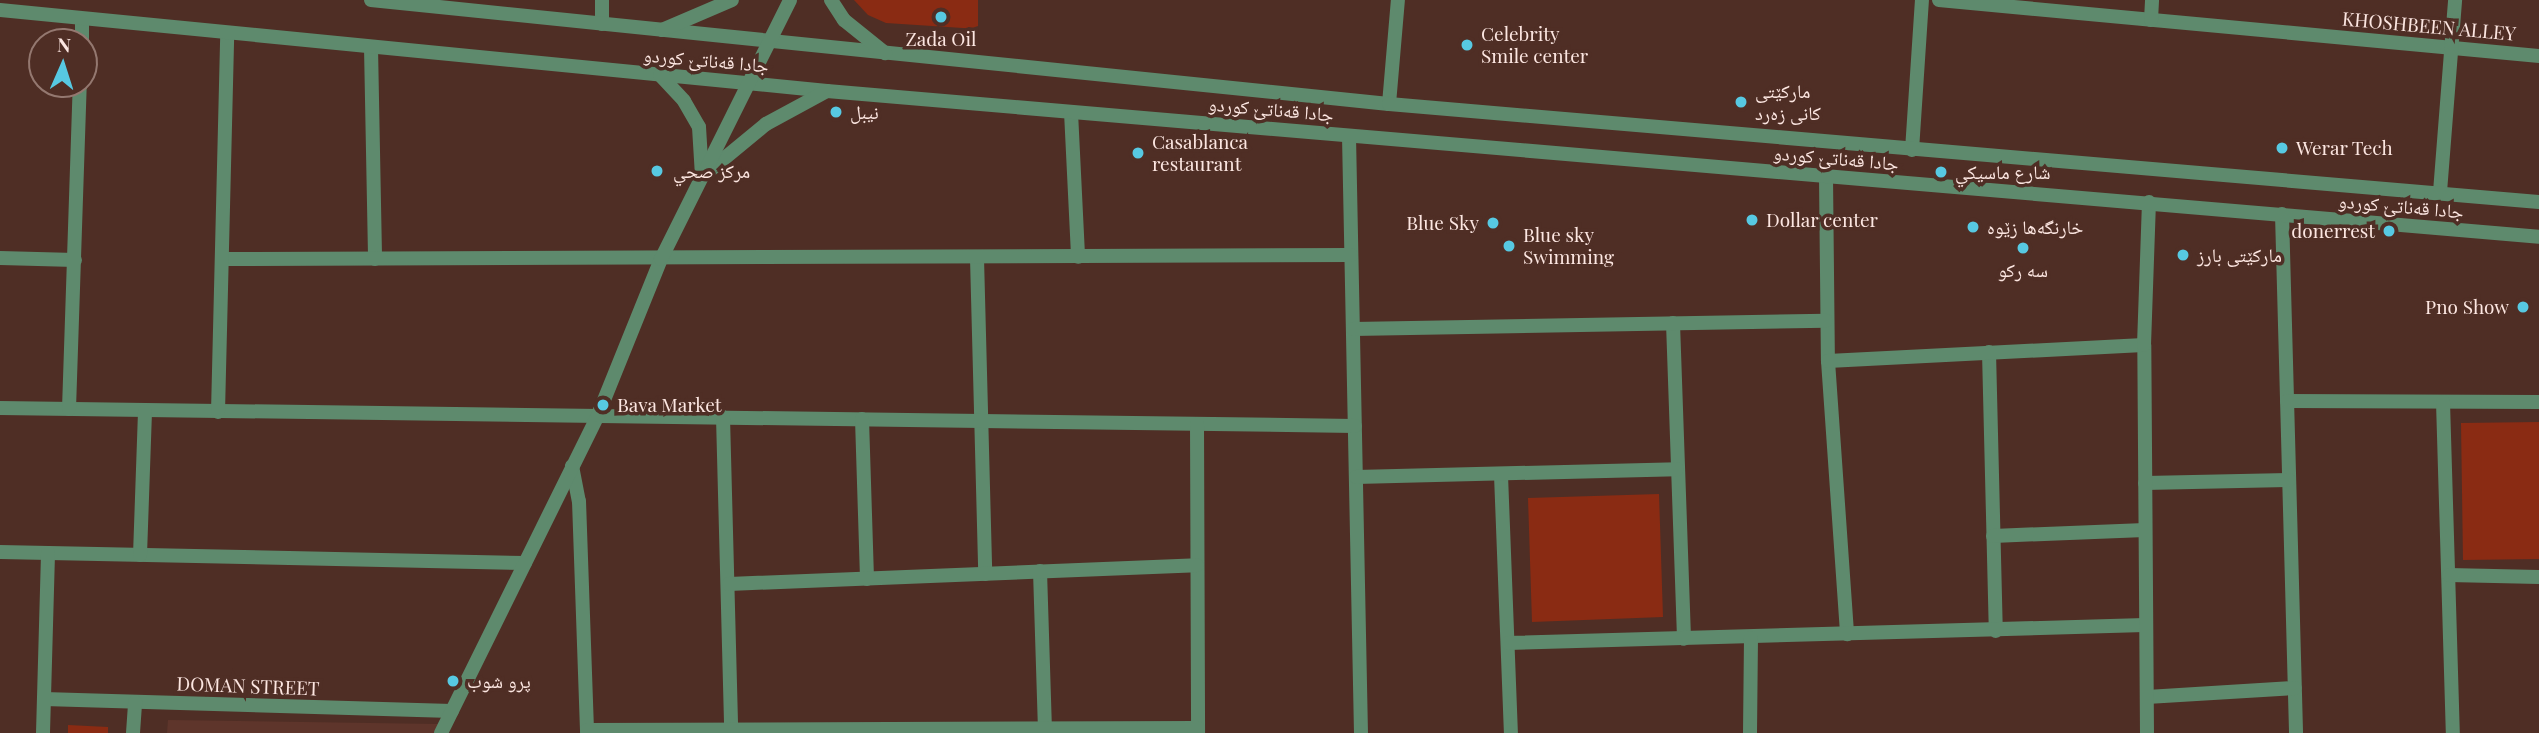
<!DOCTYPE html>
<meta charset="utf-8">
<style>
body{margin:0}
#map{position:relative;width:2539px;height:733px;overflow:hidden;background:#4f2e25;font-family:"Playfair Display","Noto Naskh Arabic",serif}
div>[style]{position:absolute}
.built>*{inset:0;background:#5e352b}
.green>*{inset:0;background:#8a2b13}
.minor>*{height:14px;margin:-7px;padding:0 7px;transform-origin:7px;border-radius:7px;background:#5e8a6d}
.tertiary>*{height:14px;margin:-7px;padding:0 7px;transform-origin:7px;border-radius:7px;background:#5e8a6d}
.dots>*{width:19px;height:19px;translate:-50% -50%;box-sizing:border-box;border:4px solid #4f2e25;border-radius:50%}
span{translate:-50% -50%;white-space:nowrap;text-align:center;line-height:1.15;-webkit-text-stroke:7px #4f2e25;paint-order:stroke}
.street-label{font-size:19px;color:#fce6e1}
.poi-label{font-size:19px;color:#fce6e1}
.left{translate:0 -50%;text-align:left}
.right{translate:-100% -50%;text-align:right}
.north{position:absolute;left:28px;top:28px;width:70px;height:70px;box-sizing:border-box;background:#4f2e25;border:2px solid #947870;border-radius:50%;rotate:3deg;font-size:19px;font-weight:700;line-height:28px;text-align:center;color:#fce6e1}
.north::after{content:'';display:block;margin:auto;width:24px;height:32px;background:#57c9e2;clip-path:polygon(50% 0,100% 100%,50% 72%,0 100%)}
</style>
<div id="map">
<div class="built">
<div style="clip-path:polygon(168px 720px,438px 724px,434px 733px,167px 733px)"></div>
</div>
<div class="green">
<div style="clip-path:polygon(854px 0,978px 0,978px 29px,886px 23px,868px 15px)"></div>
<div style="clip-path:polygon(2539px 422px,2539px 559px,2463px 560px,2461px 423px)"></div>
<div style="clip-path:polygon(1659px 494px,1663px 617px,1532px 622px,1528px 498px)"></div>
<div style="clip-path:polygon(68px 725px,108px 727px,108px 733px,68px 733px)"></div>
</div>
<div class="minor">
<div style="left:1939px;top:0;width:603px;rotate:5.33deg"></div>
<div style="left:2151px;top:20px;width:20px;rotate:-87deg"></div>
<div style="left:602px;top:24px;width:24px;rotate:-90deg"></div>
<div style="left:82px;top:42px;width:23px;rotate:-90deg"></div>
<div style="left:371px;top:47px;width:212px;rotate:88.9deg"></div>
<div style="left:1389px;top:104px;width:104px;rotate:-85.1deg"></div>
<div style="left:1071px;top:112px;width:145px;rotate:87.2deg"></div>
<div style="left:1349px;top:136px;width:597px;rotate:88.85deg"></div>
<div style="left:1912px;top:150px;width:150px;rotate:-86.2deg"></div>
<div style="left:1826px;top:177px;width:184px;rotate:89.4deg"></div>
<div style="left:1828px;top:361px;width:274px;rotate:86deg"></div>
<div style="left:2440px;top:192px;width:193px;rotate:-85.5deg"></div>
<div style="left:2282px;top:214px;width:519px;rotate:88.45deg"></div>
<div style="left:0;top:258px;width:75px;rotate:1.5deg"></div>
<div style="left:977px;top:258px;width:316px;rotate:88.5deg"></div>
<div style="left:222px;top:259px;width:1129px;rotate:-0.2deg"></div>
<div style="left:1673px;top:323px;width:316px;rotate:88deg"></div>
<div style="left:1353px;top:329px;width:473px;rotate:-1deg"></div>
<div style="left:1989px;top:352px;width:279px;rotate:88.6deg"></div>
<div style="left:1828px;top:361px;width:316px;rotate:-2.9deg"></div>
<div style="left:2287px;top:401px;width:252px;rotate:0.2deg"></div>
<div style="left:2443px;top:402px;width:331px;rotate:88.3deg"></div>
<div style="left:0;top:408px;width:1355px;rotate:0.76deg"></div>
<div style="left:69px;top:409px;width:325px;rotate:-88.1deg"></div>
<div style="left:218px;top:412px;width:379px;rotate:-88.6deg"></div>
<div style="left:723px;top:417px;width:313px;rotate:88.5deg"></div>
<div style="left:862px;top:419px;width:160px;rotate:88.2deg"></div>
<div style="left:1197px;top:424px;width:309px;rotate:89.8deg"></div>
<div style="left:572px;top:466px;width:36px;rotate:79deg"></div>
<div style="left:579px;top:501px;width:232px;rotate:88deg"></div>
<div style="left:1501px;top:475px;width:258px;rotate:87.8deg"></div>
<div style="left:1356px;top:477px;width:321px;rotate:-1.4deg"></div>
<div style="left:2145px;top:483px;width:144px;rotate:-1.2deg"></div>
<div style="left:1993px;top:536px;width:152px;rotate:-2.3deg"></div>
<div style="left:0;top:552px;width:525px;rotate:1.2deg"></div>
<div style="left:140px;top:555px;width:144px;rotate:-88deg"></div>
<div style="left:1040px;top:571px;width:156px;rotate:88.2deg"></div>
<div style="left:2449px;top:575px;width:90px;rotate:1.3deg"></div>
<div style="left:729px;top:584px;width:468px;rotate:-2.3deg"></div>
<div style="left:1508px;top:643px;width:637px;rotate:-1.62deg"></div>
<div style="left:2147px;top:697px;width:148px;rotate:-3.5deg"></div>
<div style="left:44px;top:699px;width:408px;rotate:1.7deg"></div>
<div style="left:587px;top:730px;width:611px;rotate:-0.19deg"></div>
<div style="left:43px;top:733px;width:180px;rotate:-88.4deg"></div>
<div style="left:133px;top:733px;width:31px;rotate:-86deg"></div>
<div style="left:1750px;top:733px;width:95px;rotate:-89.4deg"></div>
<div style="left:2147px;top:733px;width:388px;rotate:-90.4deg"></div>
<div style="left:2144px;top:345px;width:143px;rotate:-88deg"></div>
</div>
<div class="tertiary">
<div style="left:371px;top:0;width:1023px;rotate:5.83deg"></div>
<div style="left:1389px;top:104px;width:1154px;rotate:4.87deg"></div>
<div style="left:831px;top:0;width:24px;rotate:57deg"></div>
<div style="left:844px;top:20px;width:53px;rotate:38.8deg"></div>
<div style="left:0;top:10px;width:831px;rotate:5.59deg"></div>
<div style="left:827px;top:91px;width:1718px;rotate:4.87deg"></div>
<div style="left:662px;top:30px;width:76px;rotate:-23.2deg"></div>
<div style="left:660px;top:75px;width:35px;rotate:47deg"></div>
<div style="left:684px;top:101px;width:30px;rotate:60deg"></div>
<div style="left:699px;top:127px;width:49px;rotate:86.5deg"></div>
<div style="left:709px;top:171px;width:74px;rotate:-39.5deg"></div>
<div style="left:766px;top:124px;width:69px;rotate:-28.4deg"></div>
<div style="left:441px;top:733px;width:355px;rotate:-63.7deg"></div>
<div style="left:598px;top:415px;width:168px;rotate:-68deg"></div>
<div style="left:661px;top:259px;width:289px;rotate:-63.5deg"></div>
</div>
<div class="dots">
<div style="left:941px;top:17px;background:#57c9e2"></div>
<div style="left:1467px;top:45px;background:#57c9e2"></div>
<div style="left:1741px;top:102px;background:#57c9e2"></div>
<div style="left:836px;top:112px;background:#57c9e2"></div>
<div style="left:2282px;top:148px;background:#57c9e2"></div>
<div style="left:1138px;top:153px;background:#57c9e2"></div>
<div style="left:657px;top:171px;background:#57c9e2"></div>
<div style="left:1941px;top:172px;background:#57c9e2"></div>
<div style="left:1752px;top:220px;background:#57c9e2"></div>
<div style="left:1493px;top:223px;background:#57c9e2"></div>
<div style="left:1973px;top:227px;background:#57c9e2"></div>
<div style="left:2389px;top:231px;background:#57c9e2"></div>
<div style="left:1509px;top:246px;background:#57c9e2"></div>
<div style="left:2023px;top:248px;background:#57c9e2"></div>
<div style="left:2183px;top:255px;background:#57c9e2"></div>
<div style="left:2523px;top:307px;background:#57c9e2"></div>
<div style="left:603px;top:405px;background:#57c9e2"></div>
<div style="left:453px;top:681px;background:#57c9e2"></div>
</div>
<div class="street-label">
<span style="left:2429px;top:26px;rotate:5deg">KHOSHBEEN ALLEY</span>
<span style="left:706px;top:60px;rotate:5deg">جادا قەناتێ کوردو</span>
<span style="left:1271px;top:109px;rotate:5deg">جادا قەناتێ کوردو</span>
<span style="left:1836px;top:158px;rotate:5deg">جادا قەناتێ کوردو</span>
<span style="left:2401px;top:206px;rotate:5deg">جادا قەناتێ کوردو</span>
<span style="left:248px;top:686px;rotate:2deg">DOMAN STREET</span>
</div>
<div class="poi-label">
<span class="left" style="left:1481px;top:45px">Celebrity<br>Smile center</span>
<span style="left:941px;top:39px">Zada Oil</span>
<span class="left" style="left:1755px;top:102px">مارکێتی<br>کانی زەرد</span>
<span class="left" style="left:850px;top:112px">نيبل</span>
<span class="left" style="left:1152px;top:153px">Casablanca<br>restaurant</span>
<span class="left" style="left:2296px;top:148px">Werar Tech</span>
<span class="left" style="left:673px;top:171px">مركز صحي</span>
<span class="left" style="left:1955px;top:172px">شارع ماسيكي</span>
<span class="left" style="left:1766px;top:220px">Dollar center</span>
<span class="right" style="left:1479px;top:223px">Blue Sky</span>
<span class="left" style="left:1987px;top:227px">خارنگەها زێوە</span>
<span class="right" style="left:2375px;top:231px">donerrest</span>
<span class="left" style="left:1523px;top:246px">Blue sky<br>Swimming</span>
<span class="left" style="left:2197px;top:255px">مارکێتی بارز</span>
<span style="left:2023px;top:270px">سه ركو</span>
<span class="right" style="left:2509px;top:307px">Pno Show</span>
<span class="left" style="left:617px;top:405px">Bava Market</span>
<span class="left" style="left:467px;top:681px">پرو شوب</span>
</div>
<div class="north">N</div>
</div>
